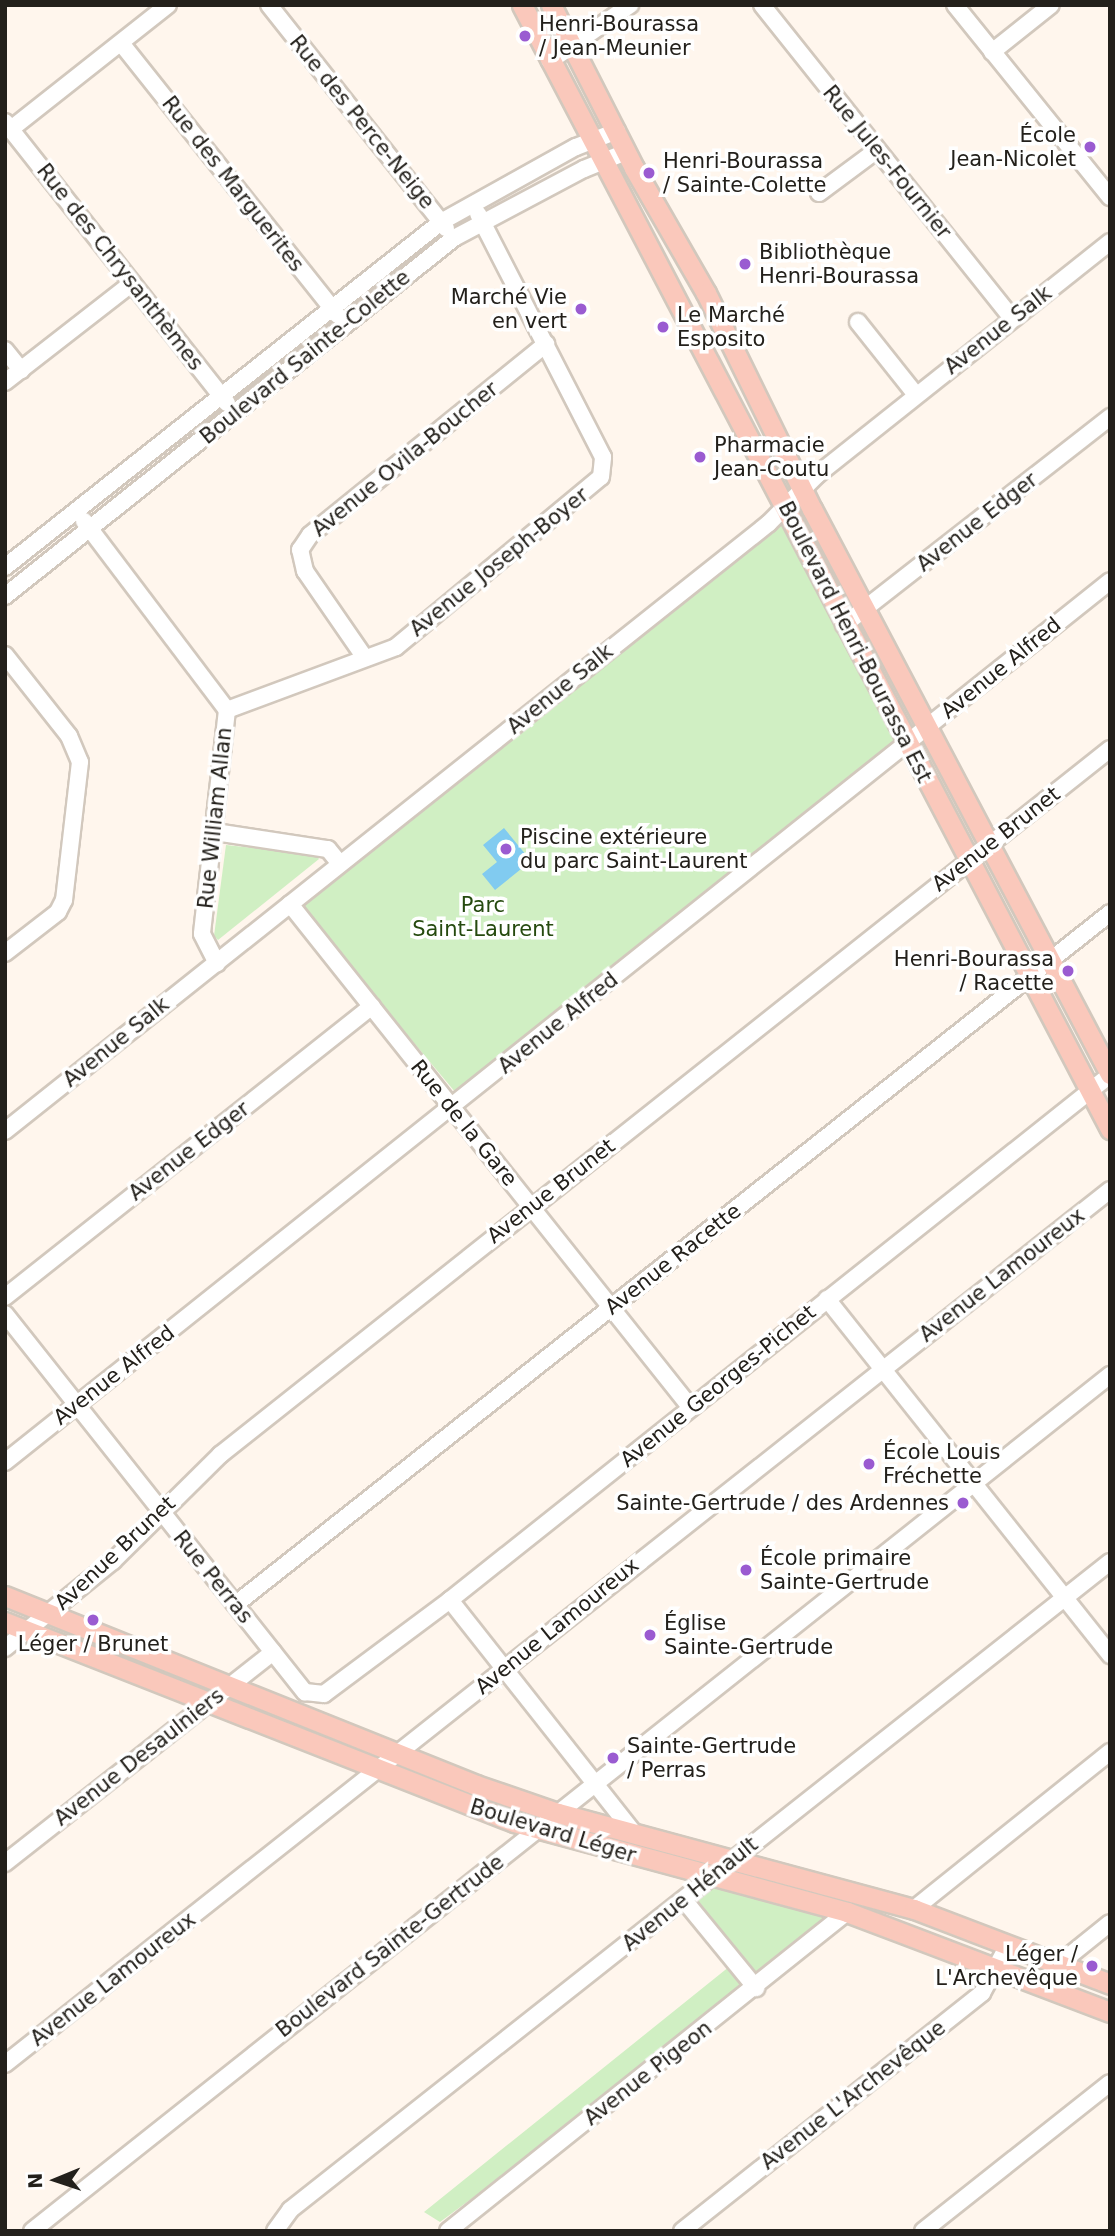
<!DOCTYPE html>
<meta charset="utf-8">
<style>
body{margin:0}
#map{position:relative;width:1115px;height:2236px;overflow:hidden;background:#fff6ed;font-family:"DejaVu Sans",sans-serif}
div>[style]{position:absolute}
.green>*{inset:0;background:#d0efc3}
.water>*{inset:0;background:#81cbf0}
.roads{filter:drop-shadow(2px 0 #d2c8bd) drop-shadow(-2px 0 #d2c8bd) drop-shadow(0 2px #d2c8bd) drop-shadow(0 -2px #d2c8bd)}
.minor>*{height:16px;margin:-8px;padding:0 8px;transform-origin:8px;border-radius:8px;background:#fff}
.major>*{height:19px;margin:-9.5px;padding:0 9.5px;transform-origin:9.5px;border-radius:9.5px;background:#fac8bb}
.dots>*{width:19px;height:19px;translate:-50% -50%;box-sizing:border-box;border:4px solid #fff;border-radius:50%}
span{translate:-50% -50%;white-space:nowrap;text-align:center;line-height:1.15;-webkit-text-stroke:7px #fff;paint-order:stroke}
.poi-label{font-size:21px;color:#23201b}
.left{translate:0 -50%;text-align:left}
.right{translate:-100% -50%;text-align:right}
.street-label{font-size:21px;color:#23201b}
.park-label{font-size:21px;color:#264a0f}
.frame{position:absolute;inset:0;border:7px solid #23201b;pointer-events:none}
.north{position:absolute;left:21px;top:2145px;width:70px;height:70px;-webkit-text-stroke:5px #fff;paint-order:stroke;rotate:268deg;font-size:19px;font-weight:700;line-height:28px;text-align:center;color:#23201b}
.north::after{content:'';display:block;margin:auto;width:24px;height:32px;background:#23201b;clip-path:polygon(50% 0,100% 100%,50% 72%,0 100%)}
</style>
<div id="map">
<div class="green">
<div style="clip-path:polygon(789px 512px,907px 741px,461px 1099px,295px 901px)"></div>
<div style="clip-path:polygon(226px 845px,316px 855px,319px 859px,218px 940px,214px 936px)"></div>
<div style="clip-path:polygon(713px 1877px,847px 1912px,756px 1988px,440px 2222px,424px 2212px,740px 1958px,684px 1900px)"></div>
</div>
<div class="water">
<div style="clip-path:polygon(504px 828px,531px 861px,495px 890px,482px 874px,497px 862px,483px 845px)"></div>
</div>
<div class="roads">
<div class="minor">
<div style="left:269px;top:5px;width:285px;rotate:51.6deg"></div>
<div style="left:762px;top:5px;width:401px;rotate:51.4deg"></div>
<div style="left:955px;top:5px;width:247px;rotate:51.1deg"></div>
<div style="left:121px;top:43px;width:347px;rotate:51.5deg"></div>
<div style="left:992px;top:52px;width:75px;rotate:-38.5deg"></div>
<div style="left:550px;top:61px;width:98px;rotate:-35deg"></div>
<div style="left:5px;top:122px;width:358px;rotate:51.7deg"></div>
<div style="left:11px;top:129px;width:200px;rotate:-38.3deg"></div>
<div style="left:819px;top:193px;width:72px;rotate:-36.6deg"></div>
<div style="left:858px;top:322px;width:93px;rotate:51.5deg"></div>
<div style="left:5px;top:350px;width:26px;rotate:51deg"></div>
<div style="left:5px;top:382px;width:161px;rotate:-37.9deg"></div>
<div style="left:84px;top:521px;width:237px;rotate:52.9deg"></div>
<div style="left:227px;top:710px;width:225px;rotate:96.4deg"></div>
<div style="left:202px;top:934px;width:33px;rotate:63deg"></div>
<div style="left:5px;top:567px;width:556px;rotate:-38.35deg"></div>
<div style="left:441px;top:222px;width:154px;rotate:-29.1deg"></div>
<div style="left:576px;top:147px;width:44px;rotate:-21.3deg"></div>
<div style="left:5px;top:596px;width:574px;rotate:-38.57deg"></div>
<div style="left:454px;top:238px;width:147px;rotate:-28deg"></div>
<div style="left:584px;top:169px;width:45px;rotate:-22deg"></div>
<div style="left:844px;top:625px;width:338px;rotate:-38deg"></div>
<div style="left:5px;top:655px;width:103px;rotate:51.7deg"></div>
<div style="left:69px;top:736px;width:28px;rotate:67deg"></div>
<div style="left:80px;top:762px;width:139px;rotate:96.6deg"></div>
<div style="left:64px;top:900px;width:13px;rotate:117deg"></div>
<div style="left:58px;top:912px;width:67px;rotate:142.3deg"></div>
<div style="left:365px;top:658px;width:106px;rotate:-124.6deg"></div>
<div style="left:305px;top:571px;width:22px;rotate:-103deg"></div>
<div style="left:300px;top:550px;width:18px;rotate:-56deg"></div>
<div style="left:310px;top:535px;width:304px;rotate:-39deg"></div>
<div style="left:227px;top:710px;width:180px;rotate:-20.4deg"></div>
<div style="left:396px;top:647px;width:266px;rotate:-39.7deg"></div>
<div style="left:601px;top:477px;width:20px;rotate:-84deg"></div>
<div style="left:603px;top:457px;width:273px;rotate:-117.2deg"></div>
<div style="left:215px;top:832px;width:114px;rotate:8.6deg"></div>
<div style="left:328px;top:849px;width:19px;rotate:51deg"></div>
<div style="left:290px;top:904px;width:644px;rotate:51.49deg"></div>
<div style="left:5px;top:1131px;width:976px;rotate:-38.51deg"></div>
<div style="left:769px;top:523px;width:68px;rotate:-45deg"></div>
<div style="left:817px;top:475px;width:374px;rotate:-38.5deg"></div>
<div style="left:5px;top:1297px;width:468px;rotate:-38.4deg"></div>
<div style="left:827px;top:1299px;width:455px;rotate:51.5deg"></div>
<div style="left:5px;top:1314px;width:483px;rotate:51.6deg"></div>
<div style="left:305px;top:1692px;width:19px;rotate:6deg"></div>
<div style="left:324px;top:1694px;width:157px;rotate:-36.7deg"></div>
<div style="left:450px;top:1600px;width:843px;rotate:-38.5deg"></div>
<div style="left:5px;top:1462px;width:1413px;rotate:-38.56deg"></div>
<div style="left:450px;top:1600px;width:297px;rotate:51.7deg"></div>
<div style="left:236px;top:1604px;width:1114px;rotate:-38.33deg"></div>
<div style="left:5px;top:1648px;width:139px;rotate:-38.9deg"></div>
<div style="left:113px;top:1561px;width:151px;rotate:-44.7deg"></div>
<div style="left:220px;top:1455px;width:1136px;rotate:-38.42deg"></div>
<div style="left:5px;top:1863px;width:341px;rotate:-38.2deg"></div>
<div style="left:684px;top:1900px;width:114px;rotate:50.7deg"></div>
<div style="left:914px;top:1909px;width:251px;rotate:-38.7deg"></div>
<div style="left:1046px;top:1984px;width:24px;rotate:-57deg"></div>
<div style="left:1059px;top:1964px;width:65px;rotate:-38.8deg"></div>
<div style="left:5px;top:2064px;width:1409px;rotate:-38.34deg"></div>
<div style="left:32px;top:2231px;width:1377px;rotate:-38.45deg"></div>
<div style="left:275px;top:2231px;width:26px;rotate:-54deg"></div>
<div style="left:290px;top:2210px;width:1045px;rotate:-38.32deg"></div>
<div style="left:448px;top:2231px;width:511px;rotate:-38.64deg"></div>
<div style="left:682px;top:2231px;width:383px;rotate:-38.4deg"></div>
<div style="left:982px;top:1993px;width:52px;rotate:-61.5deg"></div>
<div style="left:923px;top:2231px;width:238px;rotate:-38.4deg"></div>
</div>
<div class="major">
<div style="left:522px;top:5px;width:1269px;rotate:62.38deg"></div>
<div style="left:551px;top:5px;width:183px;rotate:63deg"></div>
<div style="left:634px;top:168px;width:144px;rotate:60.1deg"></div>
<div style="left:706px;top:293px;width:241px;rotate:63.9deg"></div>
<div style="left:812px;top:509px;width:639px;rotate:62.19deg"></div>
<div style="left:5px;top:1596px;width:508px;rotate:21.86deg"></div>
<div style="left:476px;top:1785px;width:87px;rotate:18.9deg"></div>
<div style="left:558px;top:1813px;width:369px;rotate:15.1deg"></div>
<div style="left:914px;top:1909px;width:210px;rotate:20.9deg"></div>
<div style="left:5px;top:1622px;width:547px;rotate:21.45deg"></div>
<div style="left:514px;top:1822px;width:345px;rotate:15.1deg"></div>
<div style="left:847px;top:1912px;width:281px;rotate:20.8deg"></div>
</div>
</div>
<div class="dots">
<div style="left:525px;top:36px;background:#9a5bd1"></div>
<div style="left:1090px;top:147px;background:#9a5bd1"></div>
<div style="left:649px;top:173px;background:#9a5bd1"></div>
<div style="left:745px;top:264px;background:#9a5bd1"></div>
<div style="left:581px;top:309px;background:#9a5bd1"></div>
<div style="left:663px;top:327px;background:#9a5bd1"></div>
<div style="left:700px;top:457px;background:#9a5bd1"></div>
<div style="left:506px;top:849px;background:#9a5bd1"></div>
<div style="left:1068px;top:971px;background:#9a5bd1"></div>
<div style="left:869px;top:1464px;background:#9a5bd1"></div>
<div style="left:963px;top:1503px;background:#9a5bd1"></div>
<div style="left:746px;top:1570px;background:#9a5bd1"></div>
<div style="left:93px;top:1620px;background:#9a5bd1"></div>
<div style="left:650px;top:1635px;background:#9a5bd1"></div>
<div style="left:613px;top:1758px;background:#9a5bd1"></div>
<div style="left:1092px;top:1966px;background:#9a5bd1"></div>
</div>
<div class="poi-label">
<span class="left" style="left:539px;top:36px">Henri-Bourassa<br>/ Jean-Meunier</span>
<span class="right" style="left:1076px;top:147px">École<br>Jean-Nicolet</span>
<span class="left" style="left:663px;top:173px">Henri-Bourassa<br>/ Sainte-Colette</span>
<span class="left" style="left:759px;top:264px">Bibliothèque<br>Henri-Bourassa</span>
<span class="right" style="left:567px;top:309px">Marché Vie<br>en vert</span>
<span class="left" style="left:677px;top:327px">Le Marché<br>Esposito</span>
<span class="left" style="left:714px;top:457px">Pharmacie<br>Jean-Coutu</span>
<span class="left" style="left:520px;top:849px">Piscine extérieure<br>du parc Saint-Laurent</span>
<span class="right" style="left:1054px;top:971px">Henri-Bourassa<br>/ Racette</span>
<span class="left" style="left:883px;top:1464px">École Louis<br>Fréchette</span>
<span class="right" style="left:949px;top:1503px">Sainte-Gertrude / des Ardennes</span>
<span class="left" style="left:760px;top:1570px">École primaire<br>Sainte-Gertrude</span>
<span class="left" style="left:664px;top:1635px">Église<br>Sainte-Gertrude</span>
<span style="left:93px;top:1644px">Léger / Brunet</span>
<span class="left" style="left:627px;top:1758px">Sainte-Gertrude<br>/ Perras</span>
<span class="right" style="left:1078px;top:1966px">Léger /<br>L'Archevêque</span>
</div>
<div class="street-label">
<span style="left:362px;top:122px;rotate:51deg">Rue des Perce-Neige</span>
<span style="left:887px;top:162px;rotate:51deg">Rue Jules-Fournier</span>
<span style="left:233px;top:184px;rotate:52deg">Rue des Marguerites</span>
<span style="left:120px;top:267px;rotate:52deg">Rue des Chrysanthèmes</span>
<span style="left:998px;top:330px;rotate:-38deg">Avenue Salk</span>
<span style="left:305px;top:357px;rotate:-39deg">Boulevard Sainte-Colette</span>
<span style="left:405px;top:459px;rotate:-39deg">Avenue Ovila-Boucher</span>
<span style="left:977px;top:522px;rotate:-38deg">Avenue Edger</span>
<span style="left:499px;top:562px;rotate:-39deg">Avenue Joseph-Boyer</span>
<span style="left:855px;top:642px;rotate:63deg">Boulevard Henri-Bourassa Est</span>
<span style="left:1001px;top:668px;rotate:-39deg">Avenue Alfred</span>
<span style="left:560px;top:689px;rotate:-39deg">Avenue Salk</span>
<span style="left:215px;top:818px;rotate:-84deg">Rue William Allan</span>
<span style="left:996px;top:839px;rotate:-38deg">Avenue Brunet</span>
<span style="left:558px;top:1023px;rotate:-39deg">Avenue Alfred</span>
<span style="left:116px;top:1042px;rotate:-39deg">Avenue Salk</span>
<span style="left:464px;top:1123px;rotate:51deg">Rue de la Gare</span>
<span style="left:189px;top:1151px;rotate:-38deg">Avenue Edger</span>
<span style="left:551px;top:1191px;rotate:-38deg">Avenue Brunet</span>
<span style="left:673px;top:1259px;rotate:-38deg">Avenue Racette</span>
<span style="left:1002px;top:1275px;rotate:-38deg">Avenue Lamoureux</span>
<span style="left:114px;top:1375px;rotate:-38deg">Avenue Alfred</span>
<span style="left:718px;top:1386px;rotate:-39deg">Avenue Georges-Pichet</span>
<span style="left:115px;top:1553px;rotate:-43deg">Avenue Brunet</span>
<span style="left:213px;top:1577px;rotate:51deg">Rue Perras</span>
<span style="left:557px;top:1626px;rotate:-39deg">Avenue Lamoureux</span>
<span style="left:139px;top:1757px;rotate:-38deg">Avenue Desaulniers</span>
<span style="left:553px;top:1831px;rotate:17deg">Boulevard Léger</span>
<span style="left:690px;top:1894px;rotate:-39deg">Avenue Hénault</span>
<span style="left:390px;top:1946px;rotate:-38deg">Boulevard Sainte-Gertrude</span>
<span style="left:113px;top:1979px;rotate:-38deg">Avenue Lamoureux</span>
<span style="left:648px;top:2073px;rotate:-38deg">Avenue Pigeon</span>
<span style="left:853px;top:2095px;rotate:-38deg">Avenue L'Archevêque</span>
</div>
<div class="park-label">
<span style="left:483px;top:917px">Parc<br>Saint-Laurent</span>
</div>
<div class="frame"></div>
<div class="north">N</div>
</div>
